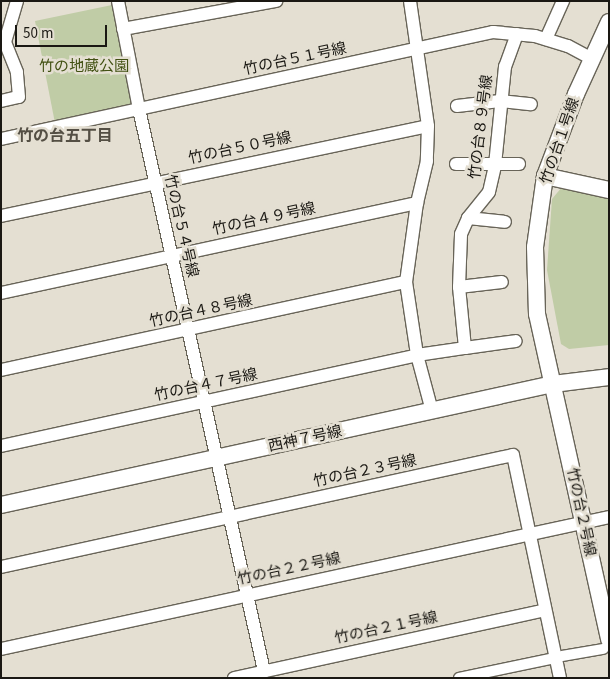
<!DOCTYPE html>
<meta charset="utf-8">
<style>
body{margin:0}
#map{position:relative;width:610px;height:679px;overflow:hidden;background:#e4dfd2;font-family:"Source Sans 3","Noto Sans JP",sans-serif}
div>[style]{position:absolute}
.green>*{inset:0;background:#c0cca6}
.roads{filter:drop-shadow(1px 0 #686458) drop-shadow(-1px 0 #686458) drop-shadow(0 1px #686458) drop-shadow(0 -1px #686458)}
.pedestrian>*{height:10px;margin:-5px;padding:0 5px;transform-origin:5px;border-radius:5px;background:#fff}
.minor>*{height:12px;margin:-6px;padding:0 6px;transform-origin:6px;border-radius:6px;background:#fff}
.tertiary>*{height:16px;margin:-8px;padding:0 8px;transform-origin:8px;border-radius:8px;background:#fff}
span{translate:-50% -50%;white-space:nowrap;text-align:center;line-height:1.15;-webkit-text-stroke:5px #e4dfd2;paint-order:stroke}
.street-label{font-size:15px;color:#1a1813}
.park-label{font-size:15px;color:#425113}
.neighbourhood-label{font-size:16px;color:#544f44;font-weight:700}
.frame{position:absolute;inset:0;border:2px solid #1a1813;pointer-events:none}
.scale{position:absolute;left:15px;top:25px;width:92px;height:22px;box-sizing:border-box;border:2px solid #1a1813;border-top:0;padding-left:6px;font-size:15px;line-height:18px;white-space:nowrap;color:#1a1813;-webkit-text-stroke:4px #e4dfd2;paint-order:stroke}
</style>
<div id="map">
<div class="green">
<div style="clip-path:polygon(112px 5px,132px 102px,129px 107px,55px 123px,35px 21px)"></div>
<div style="clip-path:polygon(562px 187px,609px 194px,609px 345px,569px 349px,561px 344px,547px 270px,552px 199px)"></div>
</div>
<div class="roads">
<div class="pedestrian">
<div style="left:562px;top:656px;width:42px;rotate:-9.7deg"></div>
<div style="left:459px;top:678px;width:93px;rotate:-11.8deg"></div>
</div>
<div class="minor">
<div style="left:118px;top:1px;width:110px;rotate:79deg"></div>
<div style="left:139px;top:109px;width:576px;rotate:77.46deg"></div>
<div style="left:410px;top:1px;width:126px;rotate:81.8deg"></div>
<div style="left:428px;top:126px;width:35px;rotate:92deg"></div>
<div style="left:427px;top:161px;width:43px;rotate:103.4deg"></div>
<div style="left:417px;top:203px;width:80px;rotate:97.9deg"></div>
<div style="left:406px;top:282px;width:74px;rotate:81.4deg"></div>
<div style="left:417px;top:355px;width:58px;rotate:75deg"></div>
<div style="left:123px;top:29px;width:156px;rotate:-10.4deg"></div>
<div style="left:546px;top:39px;width:42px;rotate:-65.9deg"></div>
<div style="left:1px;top:101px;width:18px;rotate:-13deg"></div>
<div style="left:19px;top:97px;width:25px;rotate:-95deg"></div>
<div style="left:17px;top:72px;width:32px;rotate:-112deg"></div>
<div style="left:5px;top:42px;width:43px;rotate:-73.7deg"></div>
<div style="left:457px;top:106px;width:43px;rotate:-6.6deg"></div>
<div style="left:500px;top:101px;width:31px;rotate:6deg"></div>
<div style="left:1px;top:139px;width:504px;rotate:-12.27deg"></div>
<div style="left:493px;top:32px;width:42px;rotate:5.4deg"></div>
<div style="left:535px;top:36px;width:34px;rotate:17deg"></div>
<div style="left:568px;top:46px;width:27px;rotate:28deg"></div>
<div style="left:456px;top:164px;width:63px"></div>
<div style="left:1px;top:216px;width:436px;rotate:-11.9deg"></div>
<div style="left:468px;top:218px;width:37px;rotate:6deg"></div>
<div style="left:459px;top:287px;width:43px;rotate:-6.6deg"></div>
<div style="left:1px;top:293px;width:426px;rotate:-12.2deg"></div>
<div style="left:465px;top:348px;width:51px;rotate:-7.8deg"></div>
<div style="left:1px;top:370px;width:414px;rotate:-12.3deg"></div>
<div style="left:1px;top:446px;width:426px;rotate:-12.3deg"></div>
<div style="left:417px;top:355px;width:49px;rotate:-8.3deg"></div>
<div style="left:465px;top:348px;width:61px;rotate:-95.6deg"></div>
<div style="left:459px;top:287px;width:53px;rotate:-87.8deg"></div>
<div style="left:461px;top:234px;width:17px;rotate:-66deg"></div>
<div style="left:468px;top:218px;width:33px;rotate:-51deg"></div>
<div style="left:489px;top:192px;width:28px;rotate:-77deg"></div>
<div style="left:495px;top:165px;width:99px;rotate:-84.2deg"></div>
<div style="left:505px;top:67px;width:35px;rotate:-70deg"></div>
<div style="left:1px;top:567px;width:524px;rotate:-12.34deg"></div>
<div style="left:513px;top:455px;width:228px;rotate:78.1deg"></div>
<div style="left:1px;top:649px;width:622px;rotate:-12.25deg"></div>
<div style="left:234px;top:678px;width:318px;rotate:-12.3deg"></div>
</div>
<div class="tertiary">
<div style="left:609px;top:22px;width:79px;rotate:114.6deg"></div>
<div style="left:576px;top:94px;width:88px;rotate:110.7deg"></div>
<div style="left:545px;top:176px;width:72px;rotate:98deg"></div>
<div style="left:535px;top:247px;width:67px;rotate:88.3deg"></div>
<div style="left:537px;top:314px;width:334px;rotate:77.5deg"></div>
<div style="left:545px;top:176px;width:66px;rotate:12.3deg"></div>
<div style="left:1px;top:505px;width:565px;rotate:-12.36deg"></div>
<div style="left:553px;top:384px;width:56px;rotate:-7.1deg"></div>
</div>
</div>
<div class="street-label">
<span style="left:295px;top:59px;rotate:-12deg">竹の台５１号線</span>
<span style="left:481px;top:127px;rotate:-83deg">竹の台８９号線</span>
<span style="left:560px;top:141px;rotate:-71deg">竹の台１号線</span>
<span style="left:240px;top:148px;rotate:-12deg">竹の台５０号線</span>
<span style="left:264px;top:219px;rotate:-12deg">竹の台４９号線</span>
<span style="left:181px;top:226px;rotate:77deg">竹の台５４号線</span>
<span style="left:201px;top:311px;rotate:-12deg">竹の台４８号線</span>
<span style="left:206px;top:385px;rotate:-12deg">竹の台４７号線</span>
<span style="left:305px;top:439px;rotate:-12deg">西神７号線</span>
<span style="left:365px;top:471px;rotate:-12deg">竹の台２３号線</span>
<span style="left:581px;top:512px;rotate:78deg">竹の台２号線</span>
<span style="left:289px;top:569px;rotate:-12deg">竹の台２２号線</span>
<span style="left:386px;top:628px;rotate:-12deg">竹の台２１号線</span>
</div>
<div class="park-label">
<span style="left:84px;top:67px">竹の地蔵公園</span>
</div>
<div class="neighbourhood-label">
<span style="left:65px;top:136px">竹の台五丁目</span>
</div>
<div class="frame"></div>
<div class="scale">50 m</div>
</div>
